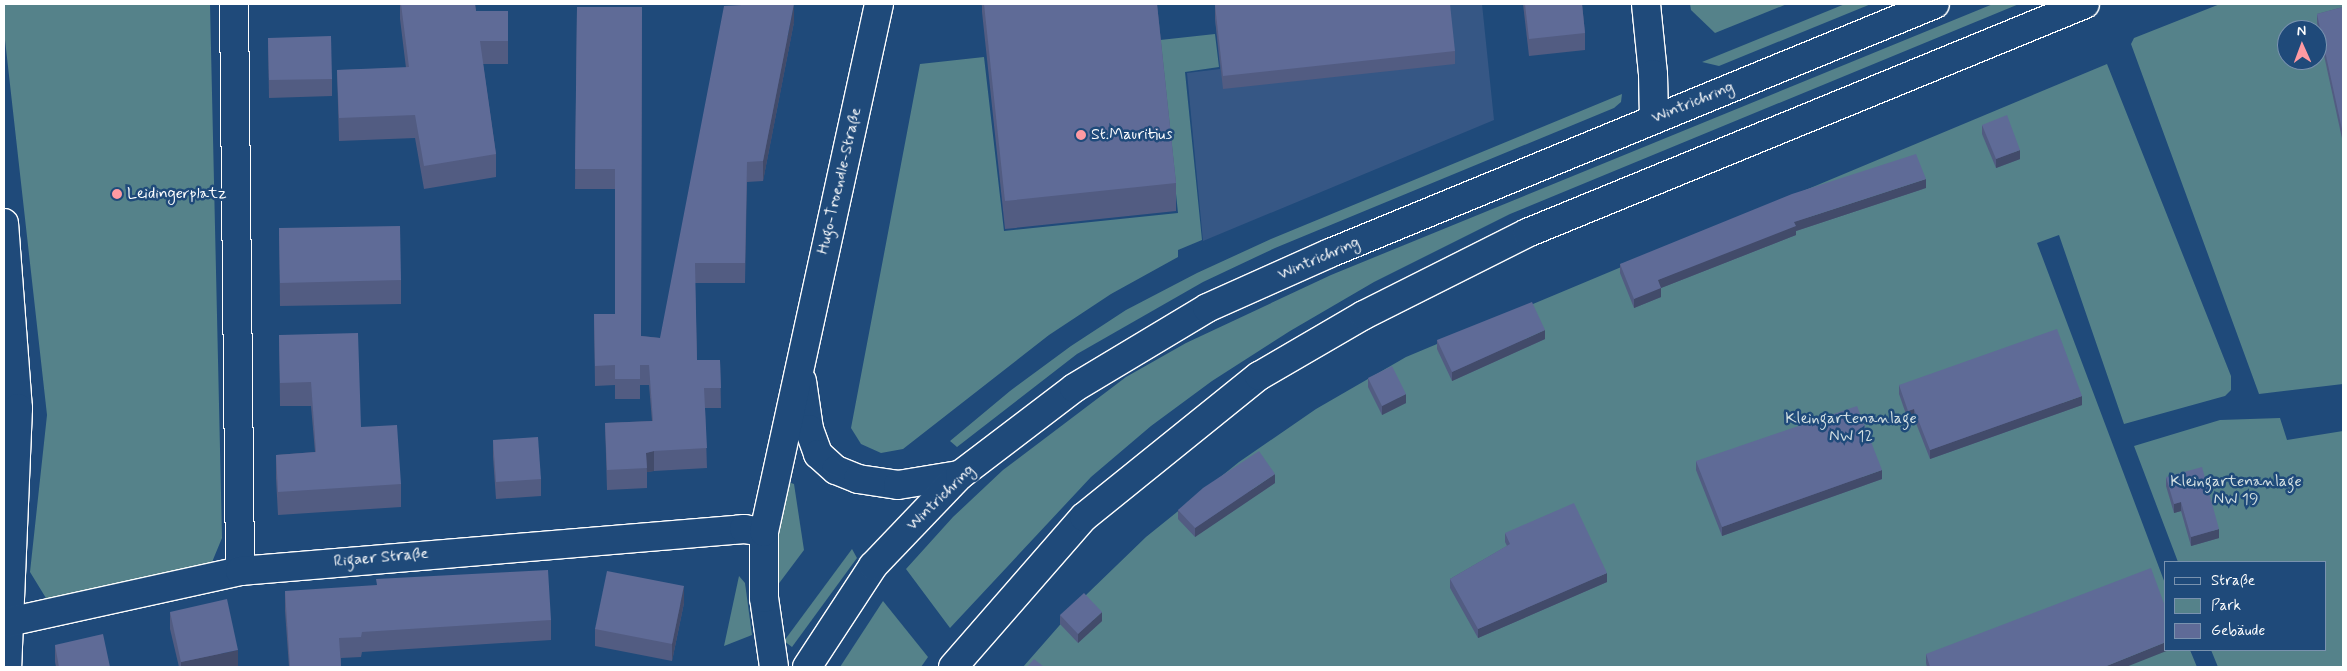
<!DOCTYPE html>
<meta charset="utf-8">
<style>
body{margin:0}
#map{position:relative;width:2347px;height:671px;overflow:hidden;background:#1f4a7a;font-family:Mynerve,sans-serif}
div>[style]{position:absolute}
.built>*{inset:0;background:#365785}
.green>*{inset:0;background:#55828a}
.roads{filter:drop-shadow(1px 0 #fff) drop-shadow(-1px 0 #fff) drop-shadow(0 1px #fff) drop-shadow(0 -1px #fff)}
.minor>*{height:28px;margin:-14px;padding:0 14px;transform-origin:14px;border-radius:14px;background:#1f4a7a}
.primary>*{height:28px;margin:-14px;padding:0 14px;transform-origin:14px;border-radius:14px;background:#1f4a7a}
.wall>*{inset:0;background:#525c82}
.shaded-wall>*{inset:0;background:#424b6a}
.building>*{inset:0;background:#5f6b97}
.dots>*{width:14px;height:14px;translate:-50% -50%;box-sizing:border-box;border:2px solid #1f4a7a;border-radius:50%}
span{translate:-50% -50%;white-space:nowrap;text-align:center;line-height:1.15;-webkit-text-stroke:5px #1f4a7a;paint-order:stroke}
.street-label{font-size:16px;color:#fff}
.poi-label{font-size:16px;color:#fff}
.left{translate:0 -50%;text-align:left}
.park-label{font-size:16px;color:#d4e0e2}
.frame{position:absolute;inset:0;border:5px solid #fff;pointer-events:none}
.legend{position:absolute;left:2164px;top:561px;width:162px;height:90px;box-sizing:border-box;background:#1f4a7a;border:1px solid #7992af;margin:0;padding:6px 9px;list-style:none;font-size:15px;color:#fff}
.legend li{display:flex;align-items:center;gap:10px;height:25px}
.legend b{width:25px;border:1px solid #7992af}
.north{position:absolute;left:2277px;top:20px;width:50px;height:50px;box-sizing:border-box;background:#1f4a7a;border:1px solid #7992af;border-radius:50%;rotate:358deg;font-size:14px;font-weight:700;line-height:20px;text-align:center;color:#fff}
.north::after{content:'';display:block;margin:auto;width:18px;height:22px;background:#ff9aa2;clip-path:polygon(50% 0,100% 100%,50% 72%,0 100%)}
</style>
<div id="map">
<div class="built">
<div style="clip-path:polygon(1356px 4px,1482px 4px,1494px 120px,1203px 241px,1187px 73px,1220px 69px,1215px 19px)"></div>
</div>
<div class="green">
<div style="clip-path:polygon(4px 4px,210px 4px,222px 538px,210px 567px,49px 603px,30px 572px,47px 415px,4px 31px)"></div>
<div style="clip-path:polygon(1690px 4px,1787px 4px,1715px 33px,1691px 10px)"></div>
<div style="clip-path:polygon(1845px 4px,1871px 4px,1719px 66px,1702px 62px)"></div>
<div style="clip-path:polygon(1993px 4px,2019px 4px,1510px 214px,1374px 282px,1290px 331px,1212px 381px,1151px 426px,1091px 477px,950px 628px,906px 569px,953px 517px,1003px 470px,1126px 377px,1186px 343px,1331px 275px)"></div>
<div style="clip-path:polygon(evenodd,2220px 4px,2343px 4px,2343px 384px,2259px 394px,2131px 44px,2134px 38px,2220px 4px,2287px 30px,2317px 30px,2317px 60px,2287px 60px,2287px 30px)"></div>
<div style="clip-path:polygon(1215px 34px,1219px 67px,1185px 72px,1202px 240px,1178px 250px,1178px 257px,1111px 294px,1049px 335px,903px 449px,881px 453px,861px 444px,851px 428px,920px 64px,984px 57px,1004px 231px,1178px 213px,1160px 40px)"></div>
<div style="clip-path:polygon(2107px 64px,2231px 376px,2231px 390px,2225px 396px,2124px 424px,2059px 235px,2037px 243px,2166px 586px,2166px 650px,2190px 650px,2197px 667px,1023px 667px,1087px 594px,1146px 537px,1239px 462px,1316px 409px,1406px 357px)"></div>
<div style="clip-path:polygon(1622px 94px,1621px 102px,1614px 108px,1275px 248px,1203px 282px,1077px 354px,957px 447px,950px 441px,1010px 391px,1071px 346px,1126px 310px,1197px 273px,1271px 239px)"></div>
<div style="clip-path:polygon(2280px 418px,2287px 440px,2343px 431px,2343px 667px,2218px 667px,2211px 650px,2326px 650px,2326px 562px,2178px 562px,2134px 446px,2220px 420px)"></div>
<div style="clip-path:polygon(788px 482px,794px 484px,804px 550px,777px 586px,777px 525px)"></div>
<div style="clip-path:polygon(852px 549px,857px 558px,792px 647px,784px 641px)"></div>
<div style="clip-path:polygon(739px 576px,745px 583px,752px 635px,724px 646px)"></div>
<div style="clip-path:polygon(883px 601px,928px 657px,921px 667px,840px 667px)"></div>
</div>
<div class="roads">
<div class="minor">
<div style="left:234px;top:4px;width:567px;rotate:89.39deg"></div>
<div style="left:1646px;top:4px;width:70px;rotate:84.3deg"></div>
<div style="left:1653px;top:74px;width:45px;rotate:88.7deg"></div>
<div style="left:4px;top:223px;width:186px;rotate:85.7deg"></div>
<div style="left:18px;top:408px;width:259px;rotate:92.4deg"></div>
<div style="left:802px;top:381px;width:49px;rotate:81.7deg"></div>
<div style="left:809px;top:429px;width:27px;rotate:70deg"></div>
<div style="left:818px;top:454px;width:24px;rotate:42deg"></div>
<div style="left:836px;top:470px;width:24px;rotate:22deg"></div>
<div style="left:858px;top:479px;width:40px;rotate:8.5deg"></div>
<div style="left:898px;top:485px;width:63px;rotate:-9.2deg"></div>
<div style="left:4px;top:623px;width:242px;rotate:-12.4deg"></div>
<div style="left:240px;top:571px;width:506px;rotate:-4.76deg"></div>
<div style="left:744px;top:529px;width:20px;rotate:9deg"></div>
<div style="left:774px;top:667px;width:70px;rotate:-98.2deg"></div>
<div style="left:764px;top:598px;width:66px;rotate:-90deg"></div>
<div style="left:764px;top:532px;width:540px;rotate:-77.71deg"></div>
</div>
<div class="primary">
<div style="left:807px;top:667px;width:121px;rotate:-56.8deg"></div>
<div style="left:873px;top:566px;width:126px;rotate:-46.3deg"></div>
<div style="left:960px;top:475px;width:143px;rotate:-37.3deg"></div>
<div style="left:1074px;top:388px;width:155px;rotate:-31deg"></div>
<div style="left:1207px;top:308px;width:135px;rotate:-24.1deg"></div>
<div style="left:1330px;top:253px;width:654px;rotate:-22.37deg"></div>
<div style="left:953px;top:667px;width:199px;rotate:-48.9deg"></div>
<div style="left:1084px;top:517px;width:225px;rotate:-38.9deg"></div>
<div style="left:1259px;top:376px;width:121px;rotate:-30.2deg"></div>
<div style="left:1364px;top:315px;width:182px;rotate:-26.7deg"></div>
<div style="left:1527px;top:233px;width:603px;rotate:-22.31deg"></div>
</div>
</div>
<div class="wall">
<div style="clip-path:polygon(400px 4px,475px 4px,476px 11px,508px 11px,508px 64px,483px 64px,496px 154px,496px 177px,424px 189px,415px 138px,339px 141px,337px 70px,406px 68px,400px 19px)"></div>
<div style="clip-path:polygon(981px 4px,1157px 4px,1176px 183px,1176px 211px,1005px 229px,982px 12px,982px 6px)"></div>
<div style="clip-path:polygon(1523px 4px,1582px 4px,1585px 33px,1585px 50px,1529px 56px)"></div>
<div style="clip-path:polygon(1215px 5px,1455px 51px,1455px 64px,1223px 89px,1215px 19px)"></div>
<div style="clip-path:polygon(577px 7px,642px 7px,641px 336px,660px 338px,794px 22px,763px 181px,747px 182px,745px 283px,695px 283px,697px 360px,720px 360px,721px 408px,705px 408px,707px 468px,654px 471px,647px 472px,647px 488px,607px 490px,605px 423px,652px 421px,649px 385px,640px 385px,640px 399px,615px 399px,615px 385px,595px 386px,594px 314px,615px 314px,615px 189px,575px 189px)"></div>
<div style="clip-path:polygon(2343px 7px,2343px 143px,2317px 23px,2317px 14px)"></div>
<div style="clip-path:polygon(268px 38px,332px 79px,332px 96px,269px 98px)"></div>
<div style="clip-path:polygon(1982px 125px,2020px 159px,1996px 168px,1982px 134px)"></div>
<div style="clip-path:polygon(1926px 188px,1796px 231px,1796px 235px,1661px 288px,1661px 297px,1634px 308px,1620px 273px,1620px 264px)"></div>
<div style="clip-path:polygon(279px 228px,401px 280px,401px 304px,280px 306px)"></div>
<div style="clip-path:polygon(279px 335px,361px 427px,401px 484px,401px 507px,278px 515px,276px 478px,276px 455px,315px 452px,311px 406px,280px 406px)"></div>
<div style="clip-path:polygon(1545px 339px,1452px 381px,1437px 349px,1437px 340px)"></div>
<div style="clip-path:polygon(1368px 378px,1406px 403px,1382px 415px,1368px 387px)"></div>
<div style="clip-path:polygon(1899px 385px,2082px 405px,1930px 459px,1914px 418px,1908px 420px,1899px 394px)"></div>
<div style="clip-path:polygon(493px 440px,541px 479px,541px 496px,496px 499px,493px 457px)"></div>
<div style="clip-path:polygon(1696px 461px,1882px 479px,1722px 536px,1696px 470px)"></div>
<div style="clip-path:polygon(2166px 477px,2219px 538px,2191px 546px,2181px 511px,2174px 513px,2166px 486px)"></div>
<div style="clip-path:polygon(1275px 483px,1195px 537px,1178px 519px,1178px 510px)"></div>
<div style="clip-path:polygon(1505px 533px,1607px 582px,1478px 638px,1450px 588px,1450px 579px,1507px 546px,1505px 542px)"></div>
<div style="clip-path:polygon(285px 591px,551px 620px,551px 640px,362px 652px,361px 657px,341px 658px,341px 667px,289px 667px,285px 611px)"></div>
<div style="clip-path:polygon(684px 603px,672px 661px,595px 646px,595px 629px)"></div>
<div style="clip-path:polygon(170px 612px,238px 667px,179px 667px,170px 629px)"></div>
<div style="clip-path:polygon(1060px 615px,1102px 621px,1078px 643px,1060px 624px)"></div>
<div style="clip-path:polygon(55px 645px,110px 667px,56px 667px,55px 662px)"></div>
<div style="clip-path:polygon(1926px 654px,2126px 667px,1927px 667px,1926px 663px)"></div>
</div>
<div class="shaded-wall">
<div style="clip-path:polygon(794px 4px,794px 22px,763px 181px,763px 161px)"></div>
<div style="clip-path:polygon(2020px 150px,2020px 159px,1996px 168px,1996px 159px)"></div>
<div style="clip-path:polygon(1926px 179px,1926px 188px,1796px 231px,1796px 235px,1661px 288px,1661px 297px,1634px 308px,1634px 299px,1658px 280px,1794px 222px)"></div>
<div style="clip-path:polygon(1545px 330px,1545px 339px,1452px 381px,1452px 372px)"></div>
<div style="clip-path:polygon(1406px 394px,1406px 403px,1382px 415px,1382px 406px)"></div>
<div style="clip-path:polygon(2082px 396px,2082px 405px,1930px 459px,1930px 450px)"></div>
<div style="clip-path:polygon(1914px 409px,1914px 418px,1908px 420px,1908px 411px)"></div>
<div style="clip-path:polygon(654px 451px,654px 471px,647px 472px,646px 453px)"></div>
<div style="clip-path:polygon(1882px 470px,1882px 479px,1722px 536px,1722px 527px)"></div>
<div style="clip-path:polygon(1275px 474px,1275px 483px,1195px 537px,1195px 528px)"></div>
<div style="clip-path:polygon(2181px 502px,2181px 511px,2174px 513px,2174px 504px)"></div>
<div style="clip-path:polygon(2219px 529px,2219px 538px,2191px 546px,2191px 537px)"></div>
<div style="clip-path:polygon(1607px 573px,1607px 582px,1478px 638px,1478px 629px)"></div>
<div style="clip-path:polygon(684px 586px,684px 603px,672px 661px,672px 644px)"></div>
<div style="clip-path:polygon(1102px 612px,1102px 621px,1078px 643px,1078px 634px)"></div>
<div style="clip-path:polygon(2166px 642px,2166px 650px,2169px 650px,2126px 667px,2104px 667px)"></div>
<div style="clip-path:polygon(238px 650px,238px 667px,181px 667px,181px 662px)"></div>
</div>
<div class="building">
<div style="clip-path:polygon(401px 4px,475px 4px,476px 11px,508px 11px,508px 41px,480px 41px,496px 154px,424px 166px,415px 115px,339px 118px,337px 70px,409px 67px)"></div>
<div style="clip-path:polygon(760px 4px,794px 4px,763px 161px,747px 162px,745px 263px,695px 263px,697px 360px,720px 360px,721px 388px,704px 388px,707px 448px,654px 451px,646px 453px,647px 468px,607px 470px,605px 423px,653px 421px,649px 365px,640px 365px,640px 379px,615px 379px,615px 365px,595px 366px,594px 314px,615px 314px,615px 169px,575px 169px,577px 7px,642px 7px,641px 336px,660px 338px,724px 6px)"></div>
<div style="clip-path:polygon(984px 4px,1157px 4px,1176px 183px,1005px 201px)"></div>
<div style="clip-path:polygon(1232px 4px,1450px 4px,1455px 51px,1223px 76px,1215px 5px)"></div>
<div style="clip-path:polygon(1525px 4px,1582px 4px,1585px 33px,1529px 39px)"></div>
<div style="clip-path:polygon(2343px 7px,2343px 134px,2317px 14px)"></div>
<div style="clip-path:polygon(331px 36px,332px 79px,269px 80px,268px 38px)"></div>
<div style="clip-path:polygon(2007px 115px,2020px 150px,1996px 159px,1982px 125px)"></div>
<div style="clip-path:polygon(1916px 154px,1926px 179px,1794px 222px,1796px 226px,1658px 280px,1661px 288px,1634px 299px,1620px 264px,1792px 194px)"></div>
<div style="clip-path:polygon(400px 226px,401px 280px,280px 283px,279px 228px)"></div>
<div style="clip-path:polygon(1532px 302px,1545px 330px,1452px 372px,1437px 340px)"></div>
<div style="clip-path:polygon(2057px 329px,2082px 396px,1930px 450px,1914px 409px,1908px 411px,1899px 385px)"></div>
<div style="clip-path:polygon(358px 333px,361px 427px,397px 425px,401px 484px,278px 492px,276px 455px,316px 452px,311px 382px,280px 383px,279px 335px)"></div>
<div style="clip-path:polygon(1392px 366px,1406px 394px,1382px 406px,1368px 378px)"></div>
<div style="clip-path:polygon(1857px 406px,1882px 470px,1722px 527px,1696px 461px)"></div>
<div style="clip-path:polygon(538px 437px,541px 479px,496px 482px,493px 440px)"></div>
<div style="clip-path:polygon(1259px 451px,1275px 474px,1195px 528px,1178px 510px,1203px 488px)"></div>
<div style="clip-path:polygon(2202px 467px,2219px 529px,2191px 537px,2181px 502px,2174px 504px,2166px 477px)"></div>
<div style="clip-path:polygon(1574px 503px,1607px 573px,1478px 629px,1450px 579px,1510px 544px,1505px 533px)"></div>
<div style="clip-path:polygon(2151px 568px,2166px 609px,2166px 642px,2104px 667px,1930px 667px,1926px 654px)"></div>
<div style="clip-path:polygon(548px 570px,551px 620px,362px 632px,361px 637px,339px 638px,341px 667px,290px 667px,285px 591px,377px 585px,376px 579px)"></div>
<div style="clip-path:polygon(607px 571px,684px 586px,672px 644px,595px 629px)"></div>
<div style="clip-path:polygon(1084px 593px,1102px 612px,1078px 634px,1060px 615px)"></div>
<div style="clip-path:polygon(227px 599px,238px 650px,181px 662px,170px 612px)"></div>
<div style="clip-path:polygon(103px 634px,110px 667px,59px 667px,55px 645px)"></div>
<div style="clip-path:polygon(1034px 659px,1044px 667px,1027px 667px)"></div>
</div>
<div class="dots">
<div style="left:1081px;top:135px;background:#ff9aa2"></div>
<div style="left:117px;top:194px;background:#ff9aa2"></div>
</div>
<div class="street-label">
<span style="left:1693px;top:103px;rotate:-22deg">Wintrichring</span>
<span style="left:840px;top:181px;rotate:-77deg">Hugo-Troendle-Straße</span>
<span style="left:1319px;top:259px;rotate:-23deg">Wintrichring</span>
<span style="left:941px;top:498px;rotate:-44deg">Wintrichring</span>
<span style="left:381px;top:558px;rotate:-5deg">Rigaer Straße</span>
</div>
<div class="poi-label">
<span class="left" style="left:1091px;top:135px">St.Mauritius</span>
<span class="left" style="left:127px;top:194px">Leidingerplatz</span>
</div>
<div class="park-label">
<span style="left:1851px;top:428px">Kleingartenanlage<br>NW 12</span>
<span style="left:2236px;top:491px">Kleingartenanlage<br>NW 19</span>
</div>
<div class="frame"></div>
<ul class="legend">
<li><b style="height:6px;background:#1f4a7a"></b>Straße</li>
<li><b style="height:14px;background:#55828a"></b>Park</li>
<li><b style="height:14px;background:#5f6b97"></b>Gebäude</li>
</ul>
<div class="north">N</div>
</div>
